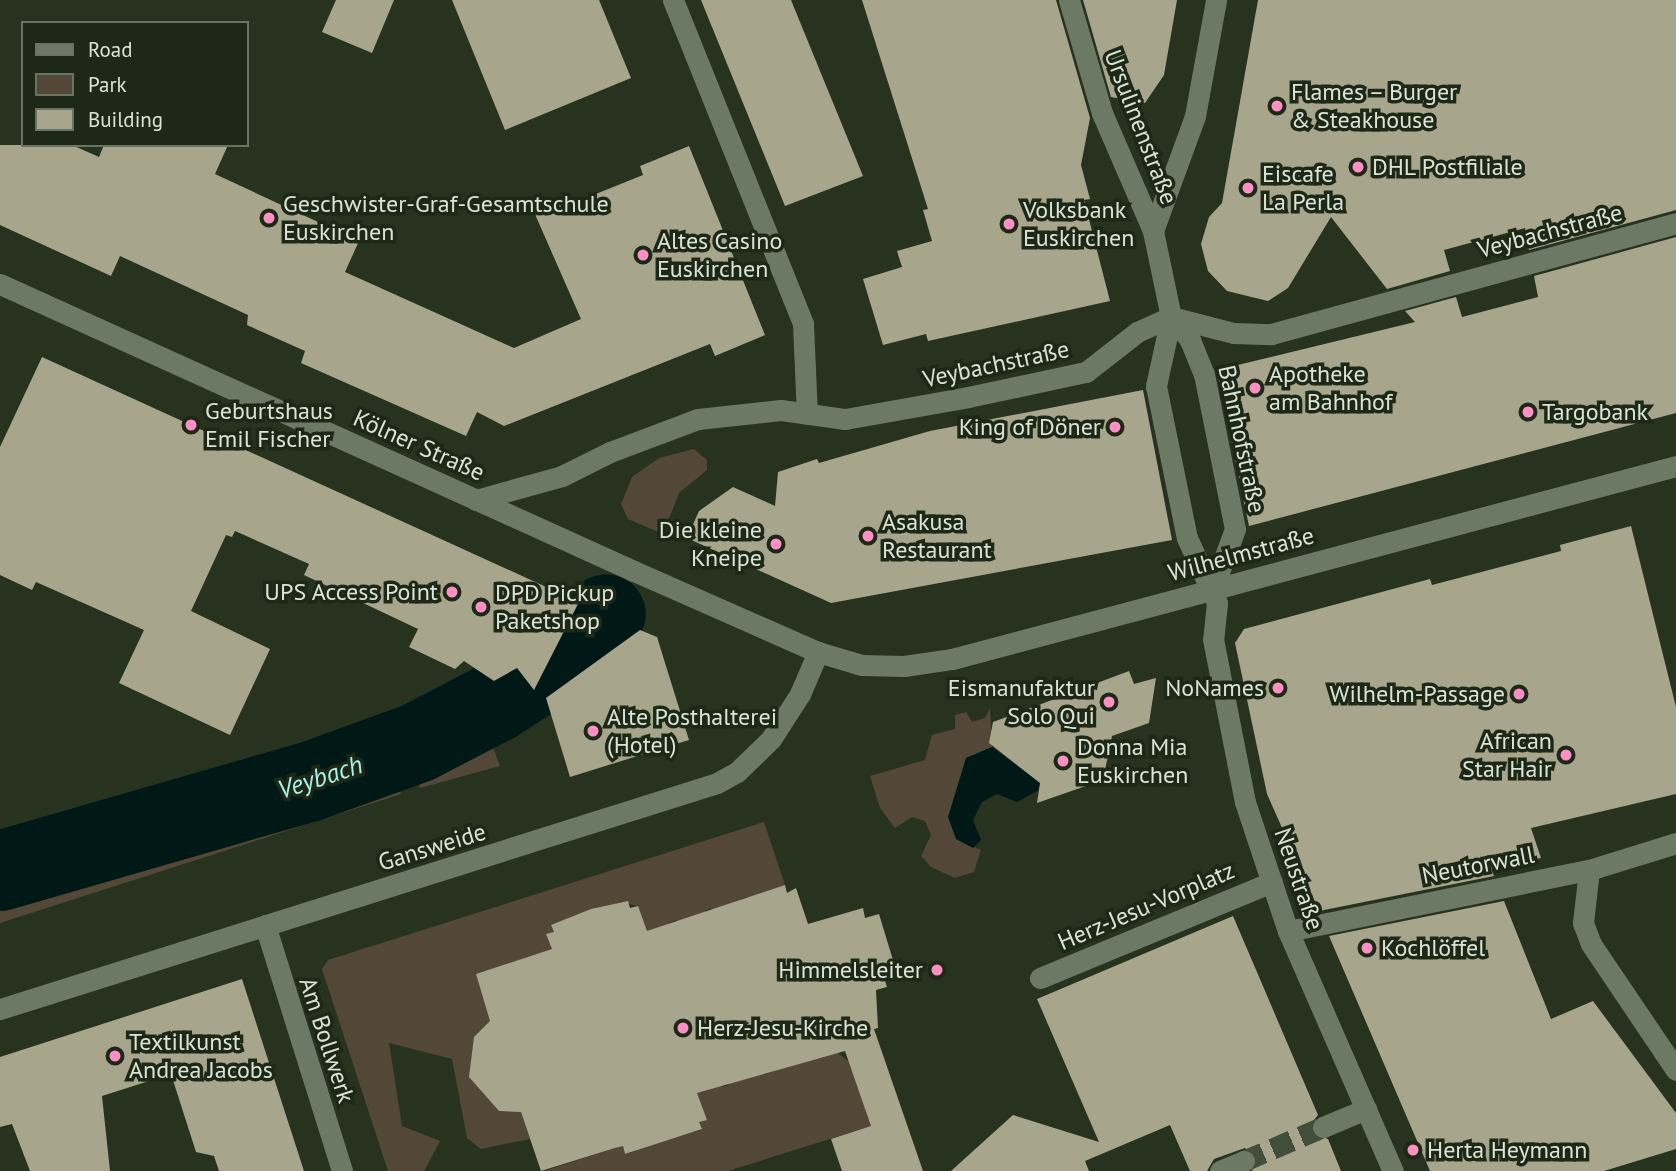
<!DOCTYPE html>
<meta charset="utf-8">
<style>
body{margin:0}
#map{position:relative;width:1676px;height:1171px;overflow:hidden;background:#27321f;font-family:"PT Sans",sans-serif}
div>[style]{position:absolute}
.green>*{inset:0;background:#534838}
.water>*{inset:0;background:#001816}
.river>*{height:80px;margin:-40px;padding:0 40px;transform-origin:40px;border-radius:40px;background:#001816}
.building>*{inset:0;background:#a7a68c}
.minor-tunnel>*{height:21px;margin-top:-10.5px;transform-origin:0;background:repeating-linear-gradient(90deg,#424d3a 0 21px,transparent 0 31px)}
.minor>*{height:21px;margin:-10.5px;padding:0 10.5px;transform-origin:10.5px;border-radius:10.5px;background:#6c7964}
.dots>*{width:19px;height:19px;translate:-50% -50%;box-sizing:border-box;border:4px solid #1d2816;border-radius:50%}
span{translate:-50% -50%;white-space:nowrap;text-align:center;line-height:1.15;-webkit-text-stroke:7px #1d2816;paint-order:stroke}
.poi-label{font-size:24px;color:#dbe3d6}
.left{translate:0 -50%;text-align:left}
.right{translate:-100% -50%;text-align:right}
.street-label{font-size:24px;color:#dbe3d6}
.water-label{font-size:26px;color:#aaf1ec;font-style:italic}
.legend{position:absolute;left:21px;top:21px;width:228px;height:126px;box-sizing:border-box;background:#1d2816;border:2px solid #697363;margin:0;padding:9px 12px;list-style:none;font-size:21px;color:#dbe3d6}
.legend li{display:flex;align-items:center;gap:14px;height:35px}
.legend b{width:35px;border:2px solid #697363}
</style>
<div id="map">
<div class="green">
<div style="clip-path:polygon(694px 449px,707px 460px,707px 470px,679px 493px,663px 534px,628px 519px,621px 504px,632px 477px,659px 458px)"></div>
<div style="clip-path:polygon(990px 708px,992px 747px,966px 758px,956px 839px,981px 850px,974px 872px,955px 878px,931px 867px,921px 856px,931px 835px,925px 821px,912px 817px,895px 828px,880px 808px,870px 776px,925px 760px,932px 735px,955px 729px,955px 715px,966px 712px,972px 722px,985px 718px)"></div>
<div style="clip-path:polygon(486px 729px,500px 766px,420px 788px,412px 763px)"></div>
<div style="clip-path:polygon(382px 736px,401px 794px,0 923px,0 837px,153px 793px)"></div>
<div style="clip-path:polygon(764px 822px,785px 885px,777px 888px,779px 895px,750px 904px,747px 897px,741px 899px,743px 907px,715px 916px,711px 908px,705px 911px,707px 918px,679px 928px,676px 920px,669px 923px,671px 930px,641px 940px,638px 906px,620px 902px,562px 930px,560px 922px,551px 925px,554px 932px,547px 935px,549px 943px,556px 940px,559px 947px,476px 974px,491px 1020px,480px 1054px,472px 1053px,471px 1061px,480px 1062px,481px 1091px,486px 1096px,493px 1091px,521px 1112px,530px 1139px,481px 1149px,467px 1138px,452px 1059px,389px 1043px,402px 1126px,440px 1141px,424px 1171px,388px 1171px,322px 969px,328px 960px)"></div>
<div style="clip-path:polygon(876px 1044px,894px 1088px,863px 1101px,871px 1126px,728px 1171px,544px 1171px,615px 1148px,623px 1146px,625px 1154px,633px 1152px,691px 1125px,693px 1132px,701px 1130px,699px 1122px,707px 1119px,689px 1090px,720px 1079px,723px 1087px,729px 1085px,727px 1077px,765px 1074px,835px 1051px,852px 1064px)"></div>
</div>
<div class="water">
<div style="clip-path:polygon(992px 747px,1040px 783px,1039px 790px,1017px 802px,997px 794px,982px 802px,973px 820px,981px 840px,973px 848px,956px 839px,948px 817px,966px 758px)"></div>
</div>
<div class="river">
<div style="left:0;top:871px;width:322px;rotate:-16.1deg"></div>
<div style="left:309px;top:782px;width:115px;rotate:-19.9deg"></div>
<div style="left:417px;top:743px;width:89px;rotate:-27.4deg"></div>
<div style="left:496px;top:702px;width:94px;rotate:-32.8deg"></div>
<div style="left:575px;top:651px;width:48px;rotate:-50deg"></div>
</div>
<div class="building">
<div style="clip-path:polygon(336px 0,394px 0,372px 53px,322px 32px)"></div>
<div style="clip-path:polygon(452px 0,599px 0,631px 78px,505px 130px)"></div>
<div style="clip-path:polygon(701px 0,791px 0,863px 176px,785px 206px)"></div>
<div style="clip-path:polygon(862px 0,1056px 0,1090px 118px,1081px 165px,1090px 199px,1084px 200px,1110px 301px,928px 341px,926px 334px,883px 345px,863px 279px,902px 267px,897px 251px,932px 241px,923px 210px,928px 209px)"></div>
<div style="clip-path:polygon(1083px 0,1177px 0,1164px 75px,1145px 103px,1111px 97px)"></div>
<div style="clip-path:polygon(1258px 0,1676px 0,1676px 210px,1529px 250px,1525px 228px,1444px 250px,1450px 271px,1387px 289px,1331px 217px,1288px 288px,1268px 301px,1227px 291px,1208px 271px,1201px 244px,1209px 217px,1222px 203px)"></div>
<div style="clip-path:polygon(0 145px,72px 145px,99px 157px,104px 145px,228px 145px,215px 174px,359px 241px,345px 272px,514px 348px,581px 319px,534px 212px,569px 198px,571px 204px,643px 175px,640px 166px,689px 146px,765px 335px,715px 356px,710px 344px,504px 426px,477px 412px,466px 436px,301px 363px,305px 351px,247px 325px,248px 315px,120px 256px,111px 276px,0 225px)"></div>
<div style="clip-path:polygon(1676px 237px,1676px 413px,1249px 526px,1217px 370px,1415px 322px,1405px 311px,1456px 297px,1462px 317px,1538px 297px,1534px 276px)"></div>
<div style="clip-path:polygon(42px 357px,579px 602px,534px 690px,517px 668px,494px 681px,464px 661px,455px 669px,409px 647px,418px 629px,304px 575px,309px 564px,235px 531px,232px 537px,226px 535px,191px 611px,270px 649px,230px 735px,119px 683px,144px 630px,36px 582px,32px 590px,0 575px,0 447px)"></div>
<div style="clip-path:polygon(1143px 390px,1172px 540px,831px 603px,687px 538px,699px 511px,733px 487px,775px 506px,778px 472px,817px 459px,819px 463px,930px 431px)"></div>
<div style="clip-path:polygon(1631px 526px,1676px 707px,1676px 794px,1531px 828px,1541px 858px,1491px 869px,1494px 876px,1319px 911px,1267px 794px,1235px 643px,1244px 629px,1430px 579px,1432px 585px,1561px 551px,1560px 545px)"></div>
<div style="clip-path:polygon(640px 630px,657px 637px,689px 740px,570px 777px,546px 698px)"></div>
<div style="clip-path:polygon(1129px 671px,1134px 684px,1156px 678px,1149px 723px,1112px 736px,1103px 780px,1037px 803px,1040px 783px,989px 743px,993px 722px)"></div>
<div style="clip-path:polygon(785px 885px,787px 893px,796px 888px,808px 924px,863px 908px,865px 918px,879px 914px,896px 970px,883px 974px,887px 987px,876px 990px,878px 1028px,874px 1029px,923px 1171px,842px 1171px,831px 1139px,871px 1126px,845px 1051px,697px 1093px,707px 1120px,699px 1122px,702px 1129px,625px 1154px,623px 1146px,615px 1148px,541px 1171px,521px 1112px,499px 1111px,469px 1077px,474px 1037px,490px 1021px,476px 974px,552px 949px,546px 934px,554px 932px,551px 925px,591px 909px,628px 901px,630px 908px,638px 906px,647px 931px)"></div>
<div style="clip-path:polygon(1504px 901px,1551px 1019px,1593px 1001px,1676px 1113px,1676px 1149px,1604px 1171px,1430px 1171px,1329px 936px)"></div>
<div style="clip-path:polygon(1233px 916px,1318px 1115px,1310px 1125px,1311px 1133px,1328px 1139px,1341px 1171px,1252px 1171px,1256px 1157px,1245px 1148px,1214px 1159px,1207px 1171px,1190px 1171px,1170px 1125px,1085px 1161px,1089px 1171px,951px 1171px,1013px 1115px,1099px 1142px,1037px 999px)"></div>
<div style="clip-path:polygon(242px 979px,304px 1171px,219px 1171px,214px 1156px,196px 1152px,171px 1074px,102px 1096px,110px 1171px,30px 1171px,12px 1124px,0 1127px,0 1057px)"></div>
</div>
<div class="minor-tunnel">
<div style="left:1244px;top:1161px;width:86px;rotate:-23.3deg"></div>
</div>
<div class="minor">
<div style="left:673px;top:0;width:349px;rotate:68.1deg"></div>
<div style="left:803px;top:324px;width:90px;rotate:87.5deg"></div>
<div style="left:1069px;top:0;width:118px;rotate:73.7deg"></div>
<div style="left:1102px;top:113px;width:129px;rotate:66.6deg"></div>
<div style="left:1153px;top:231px;width:88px;rotate:78.2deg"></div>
<div style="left:1171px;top:317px;width:30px;rotate:50deg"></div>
<div style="left:1190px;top:340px;width:37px;rotate:68deg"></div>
<div style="left:1204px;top:374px;width:158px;rotate:78.7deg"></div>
<div style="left:1235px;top:529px;width:63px;rotate:110.4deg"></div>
<div style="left:1153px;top:231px;width:122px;rotate:-69.9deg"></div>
<div style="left:1195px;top:116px;width:118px;rotate:-79.7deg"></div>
<div style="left:0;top:284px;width:696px;rotate:24.36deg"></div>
<div style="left:634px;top:571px;width:201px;rotate:23.8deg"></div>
<div style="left:818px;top:652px;width:46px;rotate:16.5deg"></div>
<div style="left:862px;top:665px;width:42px;rotate:1.4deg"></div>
<div style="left:904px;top:666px;width:49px;rotate:-8.3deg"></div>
<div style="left:952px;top:659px;width:749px;rotate:-14.93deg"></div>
<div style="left:1171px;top:317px;width:71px;rotate:102.3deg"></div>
<div style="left:1156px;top:386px;width:155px;rotate:78.5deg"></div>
<div style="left:1187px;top:538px;width:72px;rotate:65.2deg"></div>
<div style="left:1217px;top:603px;width:36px;rotate:96deg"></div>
<div style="left:1213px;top:639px;width:166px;rotate:78.9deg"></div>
<div style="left:1245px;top:802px;width:136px;rotate:71.6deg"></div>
<div style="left:1288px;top:931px;width:262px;rotate:66.4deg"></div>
<div style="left:476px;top:500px;width:89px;rotate:-15.6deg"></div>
<div style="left:562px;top:476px;width:54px;rotate:-26.6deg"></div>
<div style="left:610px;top:452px;width:94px;rotate:-20.6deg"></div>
<div style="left:698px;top:419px;width:83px;rotate:-6.2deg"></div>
<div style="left:781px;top:410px;width:65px;rotate:8deg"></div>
<div style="left:845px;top:419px;width:125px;rotate:-10.1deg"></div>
<div style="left:968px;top:397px;width:121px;rotate:-12deg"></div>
<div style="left:1086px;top:372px;width:65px;rotate:-38.1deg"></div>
<div style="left:1137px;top:332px;width:37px;rotate:-24deg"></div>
<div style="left:1171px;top:317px;width:65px;rotate:14.3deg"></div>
<div style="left:1234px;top:333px;width:37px;rotate:2deg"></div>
<div style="left:1271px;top:334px;width:420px;rotate:-15.3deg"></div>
<div style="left:1589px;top:870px;width:53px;rotate:96.5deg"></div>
<div style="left:1583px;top:923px;width:22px;rotate:69deg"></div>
<div style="left:1591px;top:944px;width:152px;rotate:56deg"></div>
<div style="left:265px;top:925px;width:258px;rotate:72.6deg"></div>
<div style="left:1288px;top:931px;width:307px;rotate:-11.5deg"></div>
<div style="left:1589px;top:870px;width:91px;rotate:-17.2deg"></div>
<div style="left:1040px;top:978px;width:251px;rotate:-22.5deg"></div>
<div style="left:0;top:1009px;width:752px;rotate:-17.49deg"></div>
<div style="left:717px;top:783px;width:23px;rotate:-29deg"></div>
<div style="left:737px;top:772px;width:47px;rotate:-44.1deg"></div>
<div style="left:771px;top:739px;width:54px;rotate:-57.2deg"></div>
<div style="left:800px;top:694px;width:46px;rotate:-66.8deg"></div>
<div style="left:1323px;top:1127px;width:47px;rotate:-22.7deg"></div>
<div style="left:1220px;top:1171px;width:26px;rotate:-23deg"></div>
</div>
<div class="dots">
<div style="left:1277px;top:106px;background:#fc8fc3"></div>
<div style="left:1358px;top:167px;background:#fc8fc3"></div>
<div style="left:1248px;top:188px;background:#fc8fc3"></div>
<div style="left:269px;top:218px;background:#fc8fc3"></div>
<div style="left:1009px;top:224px;background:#fc8fc3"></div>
<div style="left:643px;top:255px;background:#fc8fc3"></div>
<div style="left:1255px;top:388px;background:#fc8fc3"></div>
<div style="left:1528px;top:412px;background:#fc8fc3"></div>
<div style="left:191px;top:425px;background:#fc8fc3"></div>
<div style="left:1115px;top:427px;background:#fc8fc3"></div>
<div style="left:868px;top:536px;background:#fc8fc3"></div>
<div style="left:776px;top:544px;background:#fc8fc3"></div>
<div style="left:452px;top:592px;background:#fc8fc3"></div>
<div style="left:481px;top:607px;background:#fc8fc3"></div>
<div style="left:1278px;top:688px;background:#fc8fc3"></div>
<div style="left:1519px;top:694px;background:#fc8fc3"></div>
<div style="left:1109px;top:702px;background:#fc8fc3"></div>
<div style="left:593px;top:731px;background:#fc8fc3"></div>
<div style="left:1566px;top:755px;background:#fc8fc3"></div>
<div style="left:1063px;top:761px;background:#fc8fc3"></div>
<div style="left:1367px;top:948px;background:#fc8fc3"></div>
<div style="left:937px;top:970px;background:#fc8fc3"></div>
<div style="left:683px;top:1028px;background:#fc8fc3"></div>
<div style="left:115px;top:1056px;background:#fc8fc3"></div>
<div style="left:1413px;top:1150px;background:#fc8fc3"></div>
</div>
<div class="poi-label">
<span class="left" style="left:1291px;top:106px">Flames – Burger<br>&amp; Steakhouse</span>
<span class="left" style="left:1372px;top:167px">DHL Postfiliale</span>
<span class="left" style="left:1262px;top:188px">Eiscafe<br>La Perla</span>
<span class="left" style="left:283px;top:218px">Geschwister-Graf-Gesamtschule<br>Euskirchen</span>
<span class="left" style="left:1023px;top:224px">Volksbank<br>Euskirchen</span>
<span class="left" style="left:657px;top:255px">Altes Casino<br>Euskirchen</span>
<span class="left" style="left:1269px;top:388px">Apotheke<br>am Bahnhof</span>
<span class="left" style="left:205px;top:425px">Geburtshaus<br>Emil Fischer</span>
<span class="left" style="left:1542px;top:412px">Targobank</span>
<span class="right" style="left:1101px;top:427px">King of Döner</span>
<span class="left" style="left:882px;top:536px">Asakusa<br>Restaurant</span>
<span class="right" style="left:762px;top:544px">Die kleine<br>Kneipe</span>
<span class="right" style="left:438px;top:592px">UPS Access Point</span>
<span class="left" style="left:495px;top:607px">DPD Pickup<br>Paketshop</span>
<span class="right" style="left:1095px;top:702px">Eismanufaktur<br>Solo Qui</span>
<span class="right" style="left:1264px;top:688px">NoNames</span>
<span class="right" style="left:1505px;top:694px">Wilhelm-Passage</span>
<span class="left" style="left:607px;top:731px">Alte Posthalterei<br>(Hotel)</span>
<span class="right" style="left:1552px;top:755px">African<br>Star Hair</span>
<span class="left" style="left:1077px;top:761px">Donna Mia<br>Euskirchen</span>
<span class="left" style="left:1381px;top:948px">Kochlöffel</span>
<span class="right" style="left:923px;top:970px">Himmelsleiter</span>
<span class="left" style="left:697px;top:1028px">Herz-Jesu-Kirche</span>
<span class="left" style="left:129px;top:1056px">Textilkunst<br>Andrea Jacobs</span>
<span class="left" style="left:1427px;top:1150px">Herta Heymann</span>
</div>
<div class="street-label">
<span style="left:1141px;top:127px;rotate:69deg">Ursulinenstraße</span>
<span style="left:1550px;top:231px;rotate:-15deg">Veybachstraße</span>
<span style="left:996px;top:364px;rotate:-12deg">Veybachstraße</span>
<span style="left:1242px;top:439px;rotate:78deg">Bahnhofstraße</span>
<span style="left:419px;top:445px;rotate:24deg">Kölner Straße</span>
<span style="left:1241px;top:554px;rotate:-15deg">Wilhelmstraße</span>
<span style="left:432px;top:847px;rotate:-17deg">Gansweide</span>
<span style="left:1478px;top:865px;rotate:-11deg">Neutorwall</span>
<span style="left:1299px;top:879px;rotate:71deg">Neustraße</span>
<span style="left:1146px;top:906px;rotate:-23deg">Herz-Jesu-Vorplatz</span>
<span style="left:327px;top:1040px;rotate:72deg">Am Bollwerk</span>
</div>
<div class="water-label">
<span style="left:320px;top:777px;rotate:-18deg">Veybach</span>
</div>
<ul class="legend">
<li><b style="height:9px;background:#6c7964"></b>Road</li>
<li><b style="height:19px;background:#534838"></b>Park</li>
<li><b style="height:19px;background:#a7a68c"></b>Building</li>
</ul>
</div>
